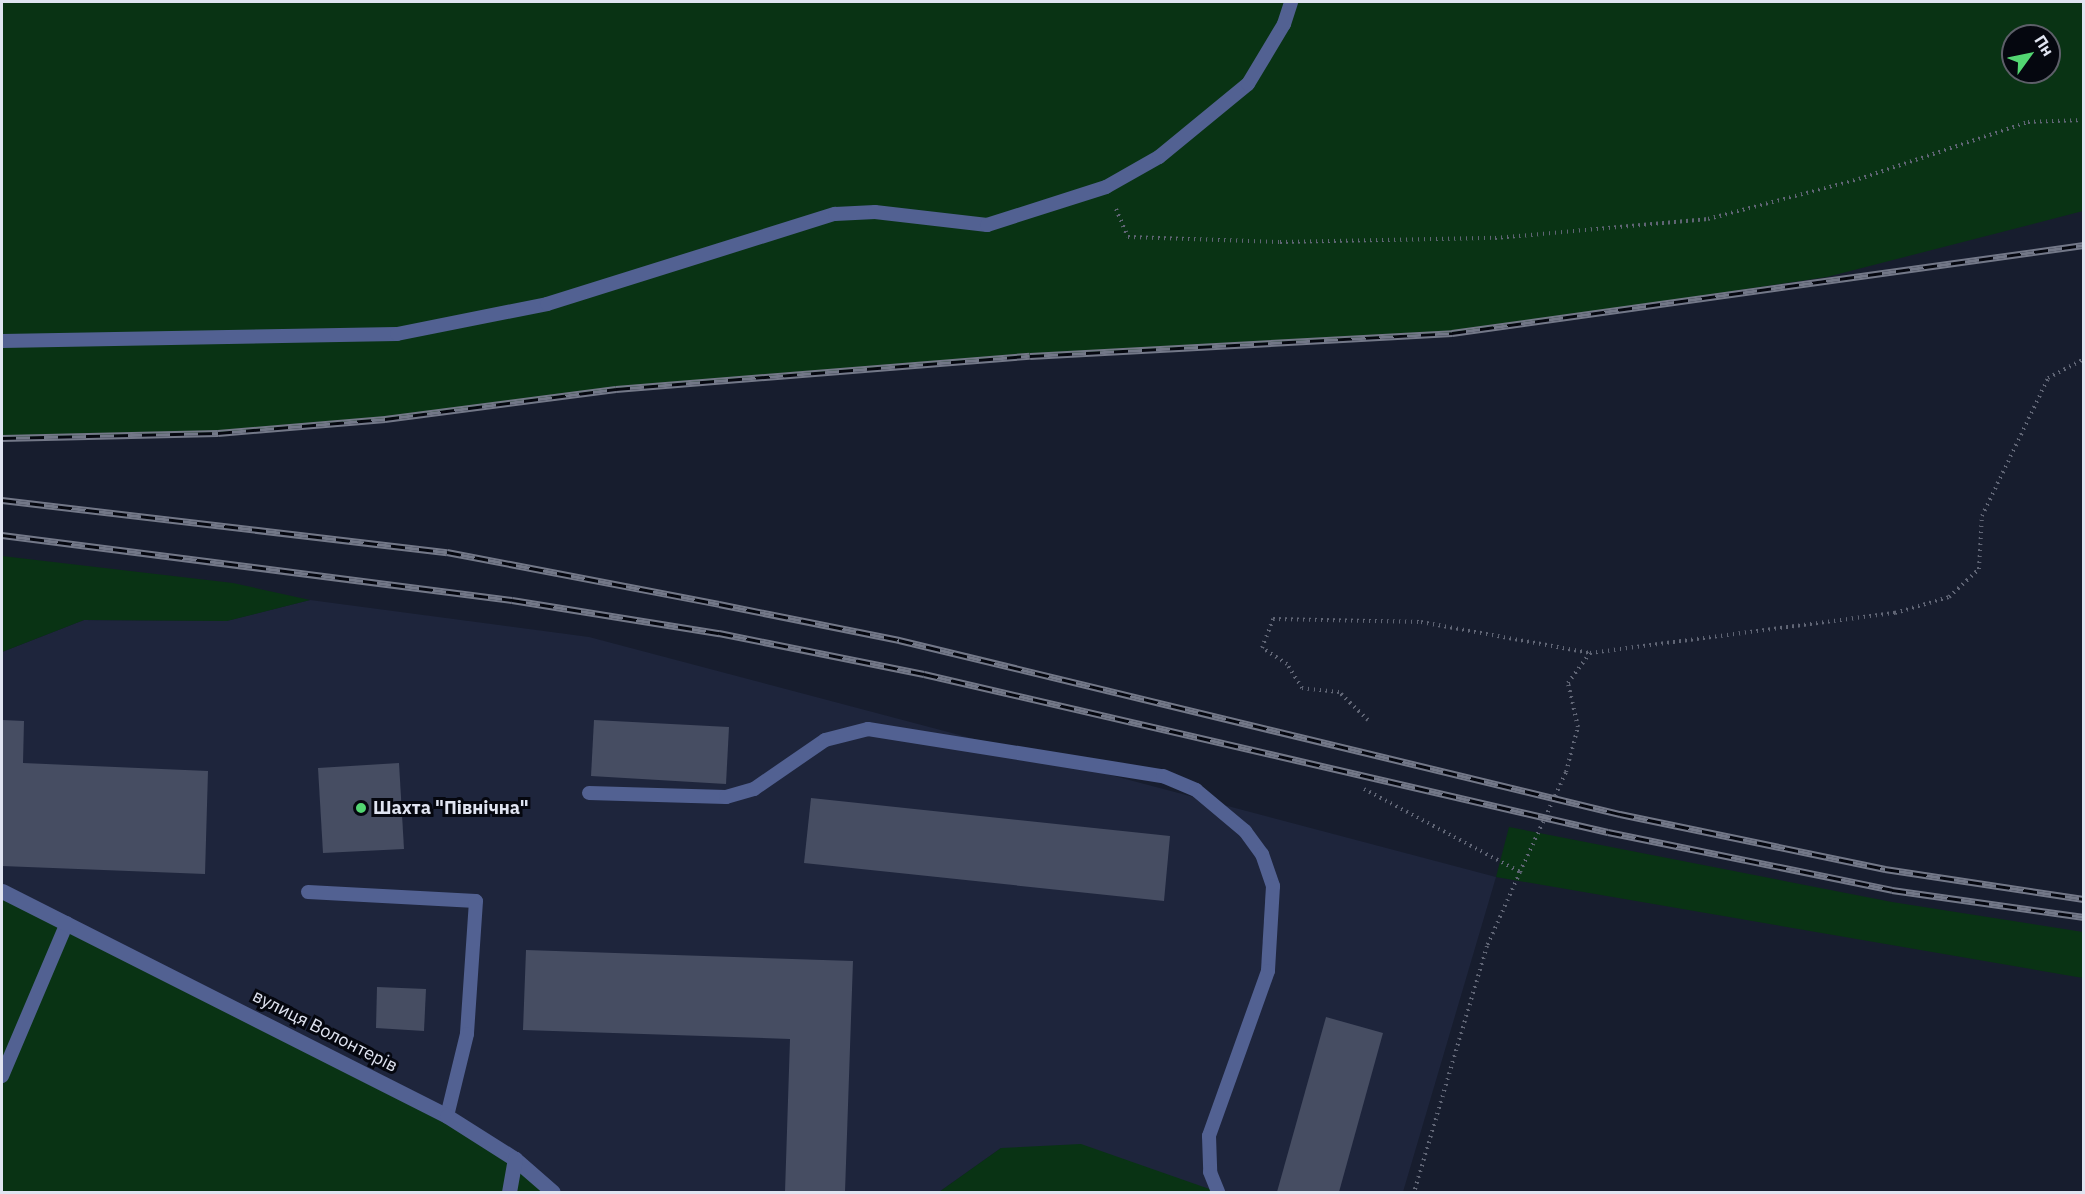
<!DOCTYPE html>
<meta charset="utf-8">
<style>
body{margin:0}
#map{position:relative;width:2085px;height:1194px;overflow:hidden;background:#171d2e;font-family:"IBM Plex Sans",sans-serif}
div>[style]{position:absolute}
.built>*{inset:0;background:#1e253c}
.green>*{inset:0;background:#093314}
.building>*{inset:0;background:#464d62}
.path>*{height:4px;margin-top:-2px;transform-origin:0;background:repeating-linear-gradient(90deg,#606575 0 1.5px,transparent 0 6px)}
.service>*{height:14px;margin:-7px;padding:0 7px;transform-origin:7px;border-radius:7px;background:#526192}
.minor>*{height:15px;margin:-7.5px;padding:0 7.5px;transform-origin:7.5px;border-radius:7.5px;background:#526192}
.rail>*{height:7px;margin-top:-3.5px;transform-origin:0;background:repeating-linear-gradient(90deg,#05070f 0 14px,#737888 0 28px);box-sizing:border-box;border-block:2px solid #737888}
.dots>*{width:16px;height:16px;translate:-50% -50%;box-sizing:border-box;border:3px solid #05070f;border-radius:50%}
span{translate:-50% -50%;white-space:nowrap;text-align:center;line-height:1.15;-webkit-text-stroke:6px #05070f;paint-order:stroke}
.poi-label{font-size:18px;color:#e0e4f1;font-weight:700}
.left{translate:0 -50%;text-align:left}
.street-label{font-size:18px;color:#e0e4f1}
.frame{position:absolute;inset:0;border:3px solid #e0e4f1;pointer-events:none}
.north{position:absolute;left:2001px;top:24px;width:60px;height:60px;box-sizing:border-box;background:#05070f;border:2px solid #5d5f69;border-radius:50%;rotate:57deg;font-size:16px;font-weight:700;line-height:24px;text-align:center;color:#e0e4f1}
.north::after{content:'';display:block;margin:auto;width:21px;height:27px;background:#53d672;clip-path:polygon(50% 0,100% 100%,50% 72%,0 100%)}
</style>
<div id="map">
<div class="built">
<div style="clip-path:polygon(310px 600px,589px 637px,1496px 877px,1403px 1192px,1218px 1192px,1001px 1148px,939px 1192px,553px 1192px,2px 891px,2px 652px,84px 620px,226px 621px)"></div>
</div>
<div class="green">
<div style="clip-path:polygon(evenodd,2px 2px,2083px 2px,2083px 211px,1827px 277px,1452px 333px,1030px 356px,616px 389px,385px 419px,218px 433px,2px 439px,2px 2px,2013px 36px,2049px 36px,2049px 72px,2013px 72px,2013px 36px)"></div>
<div style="clip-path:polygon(2px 556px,233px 583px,310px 600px,227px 621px,84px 620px,2px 652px)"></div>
<div style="clip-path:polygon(1509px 827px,1892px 902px,2083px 932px,2083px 978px,1496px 877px)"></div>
<div style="clip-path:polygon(2px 891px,380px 1080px,553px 1192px,2px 1192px)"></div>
<div style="clip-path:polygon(1081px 1144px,1218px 1192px,939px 1192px,1001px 1148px)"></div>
</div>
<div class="building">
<div style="clip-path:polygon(2px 720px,24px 721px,23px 763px,208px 771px,205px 874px,2px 866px)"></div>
<div style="clip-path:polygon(594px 720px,729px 727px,726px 784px,591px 776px)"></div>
<div style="clip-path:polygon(399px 763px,404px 849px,323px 853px,318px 768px)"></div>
<div style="clip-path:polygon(811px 798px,1170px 836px,1164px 901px,804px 863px)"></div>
<div style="clip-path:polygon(526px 950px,853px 961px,845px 1192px,785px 1192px,790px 1039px,523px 1030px)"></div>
<div style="clip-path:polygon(377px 987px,426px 989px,424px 1031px,376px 1028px)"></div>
<div style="clip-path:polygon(1326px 1017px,1383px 1033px,1339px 1192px,1277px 1192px)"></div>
</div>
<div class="path">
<div style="left:1116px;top:209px;width:30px;rotate:67deg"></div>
<div style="left:1128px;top:237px;width:152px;rotate:1.9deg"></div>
<div style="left:1280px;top:242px;width:215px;rotate:-1.1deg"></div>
<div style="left:1495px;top:238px;width:214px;rotate:-5.1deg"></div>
<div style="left:1708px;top:219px;width:156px;rotate:-14.8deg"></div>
<div style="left:1859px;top:179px;width:178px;rotate:-18.6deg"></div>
<div style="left:2028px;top:122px;width:56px;rotate:-2deg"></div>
<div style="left:1368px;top:720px;width:40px;rotate:-136deg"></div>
<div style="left:1339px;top:692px;width:37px;rotate:-174deg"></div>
<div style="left:1302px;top:688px;width:28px;rotate:-122deg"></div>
<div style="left:1287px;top:664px;width:30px;rotate:-147deg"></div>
<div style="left:1262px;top:648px;width:31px;rotate:-69deg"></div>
<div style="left:1273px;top:619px;width:148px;rotate:1.2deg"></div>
<div style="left:1421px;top:622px;width:172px;rotate:10.4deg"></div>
<div style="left:1590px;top:653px;width:308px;rotate:-7.5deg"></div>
<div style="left:1895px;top:613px;width:56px;rotate:-16.5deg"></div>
<div style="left:1949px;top:597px;width:41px;rotate:-43deg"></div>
<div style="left:1979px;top:569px;width:53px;rotate:-86.8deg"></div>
<div style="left:1982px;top:516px;width:153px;rotate:-64.4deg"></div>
<div style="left:2048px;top:378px;width:41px;rotate:-27.8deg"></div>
<div style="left:1364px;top:789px;width:177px;rotate:28deg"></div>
<div style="left:1520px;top:872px;width:81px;rotate:114deg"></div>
<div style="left:1487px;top:946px;width:257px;rotate:106.5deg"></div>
<div style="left:1520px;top:872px;width:110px;rotate:-65.3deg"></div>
<div style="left:1566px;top:772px;width:47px;rotate:-75.1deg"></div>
<div style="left:1578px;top:727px;width:45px;rotate:-102.8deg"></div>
<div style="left:1568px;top:683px;width:37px;rotate:-54deg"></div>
</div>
<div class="service">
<div style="left:2px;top:341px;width:395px;rotate:-1deg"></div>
<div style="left:397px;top:334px;width:153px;rotate:-11.3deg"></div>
<div style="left:547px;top:304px;width:302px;rotate:-17.4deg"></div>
<div style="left:835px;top:214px;width:40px;rotate:-2.9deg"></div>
<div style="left:875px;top:212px;width:113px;rotate:6.6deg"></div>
<div style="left:987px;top:225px;width:125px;rotate:-17.7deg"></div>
<div style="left:1106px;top:187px;width:61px;rotate:-29.5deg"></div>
<div style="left:1159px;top:157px;width:115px;rotate:-39.4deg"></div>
<div style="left:1248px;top:84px;width:70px;rotate:-59deg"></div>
<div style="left:1284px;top:24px;width:23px;rotate:-72deg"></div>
<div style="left:589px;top:793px;width:137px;rotate:1.7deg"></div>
<div style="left:726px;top:797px;width:29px;rotate:-16deg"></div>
<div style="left:754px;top:789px;width:86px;rotate:-34.6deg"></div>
<div style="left:825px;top:740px;width:44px;rotate:-14.3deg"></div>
<div style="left:868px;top:729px;width:299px;rotate:9.1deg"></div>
<div style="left:1163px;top:776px;width:36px;rotate:23deg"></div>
<div style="left:1196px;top:790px;width:64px;rotate:39.9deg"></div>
<div style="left:1245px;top:831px;width:29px;rotate:54deg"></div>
<div style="left:1262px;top:854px;width:34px;rotate:71deg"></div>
<div style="left:1273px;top:886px;width:85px;rotate:93.4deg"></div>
<div style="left:1268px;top:971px;width:175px;rotate:109.7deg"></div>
<div style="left:1209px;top:1136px;width:36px;rotate:88deg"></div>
<div style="left:1210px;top:1172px;width:22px;rotate:68deg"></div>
<div style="left:308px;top:892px;width:168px;rotate:3.1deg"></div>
<div style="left:476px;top:901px;width:133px;rotate:93.9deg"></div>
<div style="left:467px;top:1034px;width:84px;rotate:103.7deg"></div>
<div style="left:2px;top:1076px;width:166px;rotate:-67deg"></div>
</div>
<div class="minor">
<div style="left:2px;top:891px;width:499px;rotate:26.8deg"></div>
<div style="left:447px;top:1116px;width:80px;rotate:32.3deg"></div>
<div style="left:515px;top:1159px;width:50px;rotate:41deg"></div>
<div style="left:509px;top:1192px;width:34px;rotate:-80deg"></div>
</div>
<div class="rail">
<div style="left:2px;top:438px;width:216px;rotate:-1.3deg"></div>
<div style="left:218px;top:433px;width:168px;rotate:-4.8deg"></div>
<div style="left:385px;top:419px;width:233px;rotate:-7.4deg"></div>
<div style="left:616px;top:389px;width:415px;rotate:-4.6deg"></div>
<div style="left:1030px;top:356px;width:423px;rotate:-3.1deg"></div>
<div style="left:1452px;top:333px;width:638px;rotate:-7.93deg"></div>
<div style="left:2px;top:500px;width:448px;rotate:6.7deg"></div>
<div style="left:447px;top:552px;width:277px;rotate:10.8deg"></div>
<div style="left:719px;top:604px;width:184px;rotate:11.3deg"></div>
<div style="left:899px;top:640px;width:742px;rotate:13.57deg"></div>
<div style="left:1620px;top:814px;width:271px;rotate:11.7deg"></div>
<div style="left:1885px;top:869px;width:201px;rotate:8.6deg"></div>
<div style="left:2px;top:535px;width:514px;rotate:7.26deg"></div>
<div style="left:512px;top:600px;width:210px;rotate:9.1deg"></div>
<div style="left:719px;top:633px;width:209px;rotate:11.3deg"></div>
<div style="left:924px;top:674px;width:702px;rotate:13.01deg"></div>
<div style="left:1608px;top:832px;width:290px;rotate:11.5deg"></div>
<div style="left:1892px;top:890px;width:194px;rotate:8deg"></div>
</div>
<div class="dots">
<div style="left:361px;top:808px;background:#53d672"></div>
</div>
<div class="poi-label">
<span class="left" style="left:373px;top:808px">Шахта "Північна"</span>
</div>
<div class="street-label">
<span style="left:325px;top:1031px;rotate:27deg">вулиця Волонтерів</span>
</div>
<div class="frame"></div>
<div class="north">Пн</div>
</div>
